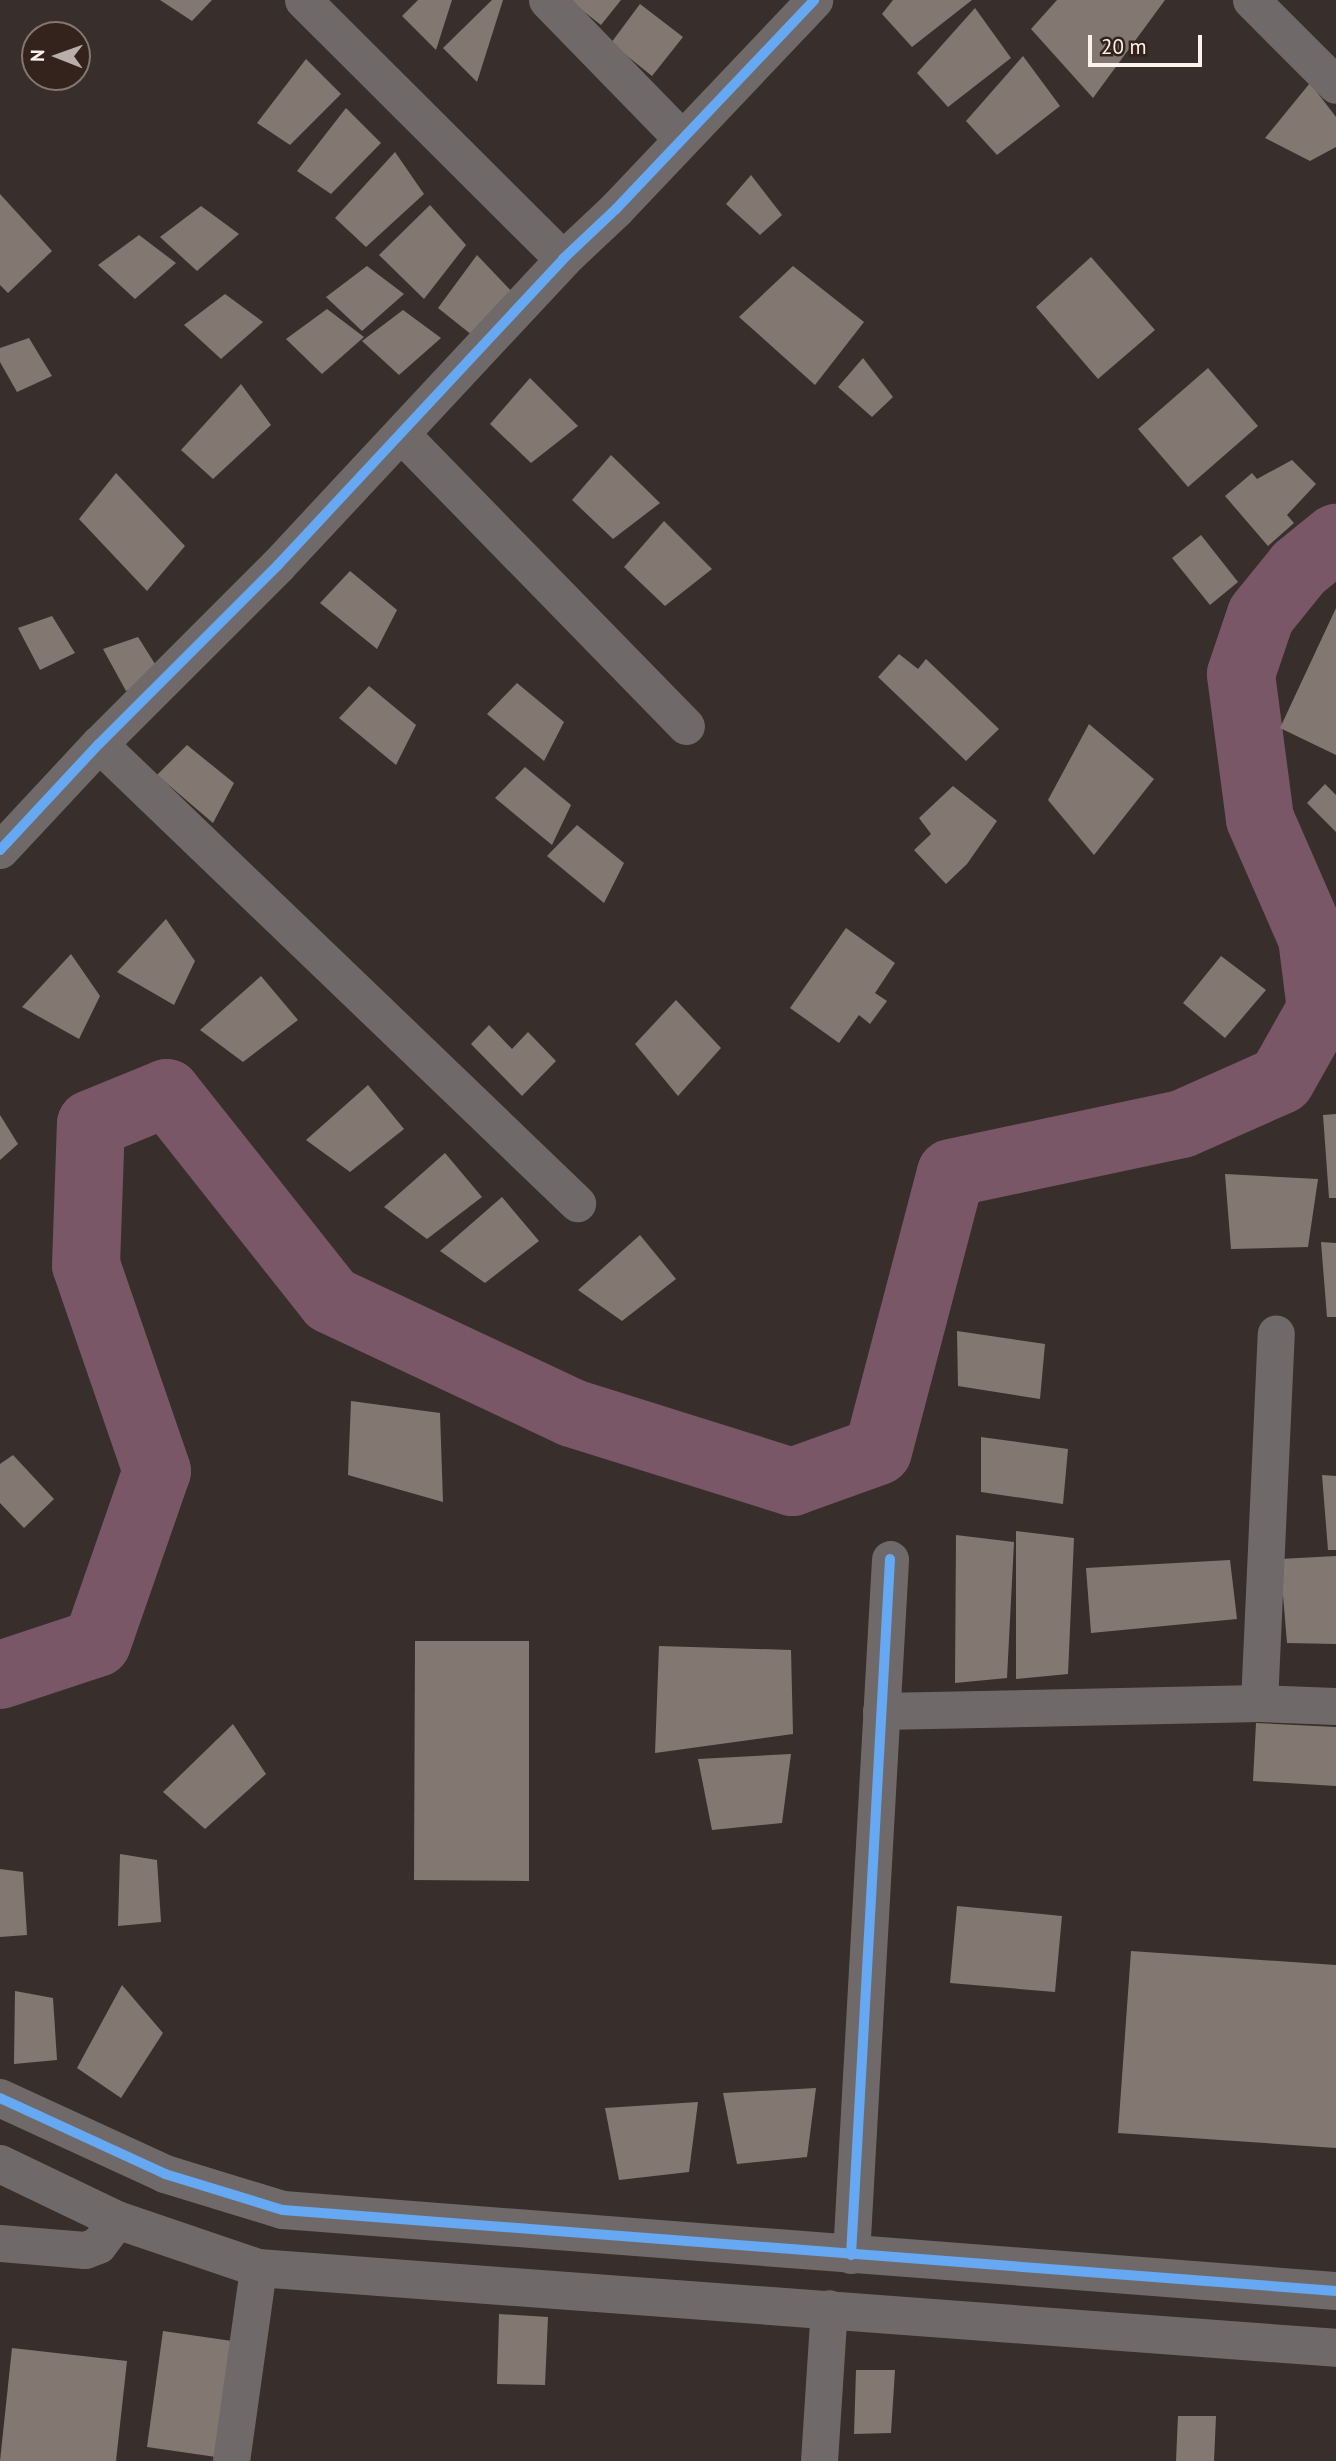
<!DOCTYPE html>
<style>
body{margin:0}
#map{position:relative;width:1336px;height:2461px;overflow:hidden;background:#382f2c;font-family:"PT Sans",sans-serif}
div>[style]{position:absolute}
.river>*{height:68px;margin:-34px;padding:0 34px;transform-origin:34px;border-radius:34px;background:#7a5766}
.building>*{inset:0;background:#827871}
.minor>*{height:37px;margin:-18.5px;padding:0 18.5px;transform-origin:18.5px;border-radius:18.5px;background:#6f6a69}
.tertiary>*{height:38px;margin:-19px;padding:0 19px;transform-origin:19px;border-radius:19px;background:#6f6a69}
.cycleway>*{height:10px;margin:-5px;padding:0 5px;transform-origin:5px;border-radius:5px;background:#66a8f1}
span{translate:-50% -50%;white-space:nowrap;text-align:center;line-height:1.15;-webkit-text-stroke:7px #34231c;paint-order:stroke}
.north{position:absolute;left:21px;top:21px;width:70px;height:70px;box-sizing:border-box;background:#34231c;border:2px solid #857670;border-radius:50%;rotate:271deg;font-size:19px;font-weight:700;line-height:28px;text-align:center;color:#fef2ed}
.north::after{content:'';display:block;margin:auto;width:24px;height:32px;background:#b9aea9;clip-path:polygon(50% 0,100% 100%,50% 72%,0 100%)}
.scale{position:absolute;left:1088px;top:35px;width:114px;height:32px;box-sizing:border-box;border:4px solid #fef2ed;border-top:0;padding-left:9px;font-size:21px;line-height:24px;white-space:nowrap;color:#fef2ed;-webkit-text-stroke:5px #34231c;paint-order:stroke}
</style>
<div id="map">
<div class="river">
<div style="left:0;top:1675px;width:102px;rotate:-18.3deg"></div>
<div style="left:97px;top:1643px;width:182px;rotate:-70.8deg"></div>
<div style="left:157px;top:1471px;width:218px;rotate:-109deg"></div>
<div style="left:86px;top:1265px;width:141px;rotate:-88deg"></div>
<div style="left:91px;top:1124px;width:82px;rotate:-22.2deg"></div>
<div style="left:167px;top:1093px;width:264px;rotate:51.6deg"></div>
<div style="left:331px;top:1300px;width:266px;rotate:25.1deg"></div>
<div style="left:572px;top:1413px;width:231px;rotate:17.4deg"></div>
<div style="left:792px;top:1482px;width:91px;rotate:-19.8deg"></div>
<div style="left:878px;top:1451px;width:287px;rotate:-75.3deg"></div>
<div style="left:951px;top:1173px;width:236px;rotate:-12deg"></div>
<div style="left:1182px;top:1124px;width:108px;rotate:-24deg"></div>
<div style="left:1281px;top:1080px;width:81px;rotate:-60.6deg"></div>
<div style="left:1321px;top:1009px;width:72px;rotate:-97.2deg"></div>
<div style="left:1312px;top:938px;width:130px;rotate:-113.6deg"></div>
<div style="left:1260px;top:819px;width:146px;rotate:-97.5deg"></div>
<div style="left:1241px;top:674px;width:62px;rotate:-71.3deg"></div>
<div style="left:1261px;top:615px;width:60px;rotate:-51deg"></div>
<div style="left:1299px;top:568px;width:48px;rotate:-39deg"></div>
</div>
<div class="building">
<div style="clip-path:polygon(160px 0,212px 0,192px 21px)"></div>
<div style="clip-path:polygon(418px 0,452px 0,436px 50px,402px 16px)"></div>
<div style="clip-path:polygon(492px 0,503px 0,477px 82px,443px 48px)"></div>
<div style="clip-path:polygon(569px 0,621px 0,601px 25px)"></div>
<div style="clip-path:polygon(893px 0,972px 0,912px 47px,882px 14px)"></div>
<div style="clip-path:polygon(1057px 0,1165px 0,1093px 98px,1031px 29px)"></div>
<div style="clip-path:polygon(640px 4px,683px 37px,652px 76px,611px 43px)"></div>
<div style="clip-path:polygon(975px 8px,1011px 58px,948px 107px,917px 73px)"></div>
<div style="clip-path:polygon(1023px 56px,1060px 106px,997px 155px,966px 121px)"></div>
<div style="clip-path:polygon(306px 59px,341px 94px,290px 145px,257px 123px)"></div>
<div style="clip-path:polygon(1310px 83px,1336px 117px,1336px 147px,1310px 161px,1265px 138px)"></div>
<div style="clip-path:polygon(346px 108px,381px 143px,331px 194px,297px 171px)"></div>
<div style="clip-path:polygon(395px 152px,424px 194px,366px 247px,335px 218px)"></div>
<div style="clip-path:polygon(751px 175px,782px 215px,760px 235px,726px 204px)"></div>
<div style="clip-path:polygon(0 194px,52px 251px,8px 293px,0 285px)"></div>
<div style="clip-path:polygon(430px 205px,466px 245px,424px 299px,379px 255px)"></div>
<div style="clip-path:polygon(201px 206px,239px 234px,197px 271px,160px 237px)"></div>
<div style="clip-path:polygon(139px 235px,176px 263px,135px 299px,98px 265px)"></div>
<div style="clip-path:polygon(477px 255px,517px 297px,477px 339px,438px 308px)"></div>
<div style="clip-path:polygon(1091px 257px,1155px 330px,1098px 379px,1036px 307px)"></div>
<div style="clip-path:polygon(367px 266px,404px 294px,362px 331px,326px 297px)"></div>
<div style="clip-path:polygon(793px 266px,864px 322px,815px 385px,739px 317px)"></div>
<div style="clip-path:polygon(225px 294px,263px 322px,221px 359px,184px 325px)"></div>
<div style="clip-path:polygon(327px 309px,364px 337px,322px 374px,286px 339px)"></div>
<div style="clip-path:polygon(403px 310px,441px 338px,399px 375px,362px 341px)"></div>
<div style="clip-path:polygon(29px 338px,52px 376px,17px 392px,0 362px,0 348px)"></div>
<div style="clip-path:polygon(863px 358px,893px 397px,872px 417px,838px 387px)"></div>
<div style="clip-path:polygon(1208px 368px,1258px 426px,1188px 487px,1138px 429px)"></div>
<div style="clip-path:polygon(530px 378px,578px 426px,531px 463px,490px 424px)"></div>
<div style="clip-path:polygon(241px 384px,271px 425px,213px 479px,181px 450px)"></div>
<div style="clip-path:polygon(611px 455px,660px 503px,613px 539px,572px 500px)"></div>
<div style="clip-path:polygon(1292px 460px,1316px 484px,1287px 515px,1294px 523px,1268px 546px,1225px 496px,1252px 473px,1257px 479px)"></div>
<div style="clip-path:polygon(116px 473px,185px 546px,147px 591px,79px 519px)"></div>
<div style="clip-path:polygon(664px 521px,712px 569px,665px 606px,624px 567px)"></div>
<div style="clip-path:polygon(1201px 535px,1238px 582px,1210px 605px,1172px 558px)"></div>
<div style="clip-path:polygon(350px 571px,397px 610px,377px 649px,320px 603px)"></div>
<div style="clip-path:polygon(1336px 608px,1336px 755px,1280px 728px)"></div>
<div style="clip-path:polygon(52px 616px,75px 653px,40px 670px,18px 628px)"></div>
<div style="clip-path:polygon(138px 637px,162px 675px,126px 691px,103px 649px)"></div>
<div style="clip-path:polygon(899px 654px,918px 669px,926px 659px,999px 729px,966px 761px,878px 677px)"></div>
<div style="clip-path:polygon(517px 683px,564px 722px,544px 761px,487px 714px)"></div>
<div style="clip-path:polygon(369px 686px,416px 725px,396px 765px,339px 718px)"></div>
<div style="clip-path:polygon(1089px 724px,1154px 779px,1094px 855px,1048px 800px)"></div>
<div style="clip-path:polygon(187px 745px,234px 783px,213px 823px,157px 775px)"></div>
<div style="clip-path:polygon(525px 767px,571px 805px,552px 845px,495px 798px)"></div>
<div style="clip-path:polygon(1325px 784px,1336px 795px,1336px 832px,1307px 803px)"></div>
<div style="clip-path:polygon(953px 786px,997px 821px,967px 864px,946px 884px,914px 850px,931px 834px,919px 818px)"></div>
<div style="clip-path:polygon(577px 825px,624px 863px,604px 903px,547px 856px)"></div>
<div style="clip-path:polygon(166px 919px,195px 961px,174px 1005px,117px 972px)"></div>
<div style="clip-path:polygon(846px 928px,895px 963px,875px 993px,887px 1001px,870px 1024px,859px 1015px,839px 1043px,790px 1008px)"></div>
<div style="clip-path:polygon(71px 954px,100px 996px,79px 1039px,22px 1007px)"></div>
<div style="clip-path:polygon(1221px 956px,1266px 990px,1225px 1038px,1183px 1003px)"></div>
<div style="clip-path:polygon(261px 976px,298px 1020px,243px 1062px,200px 1030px)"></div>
<div style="clip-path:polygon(676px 1000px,721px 1048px,678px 1096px,635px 1044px)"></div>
<div style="clip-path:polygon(489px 1025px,512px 1049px,528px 1032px,556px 1061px,522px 1096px,471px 1044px)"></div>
<div style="clip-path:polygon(368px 1085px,404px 1129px,350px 1172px,306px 1140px)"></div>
<div style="clip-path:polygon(1336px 1114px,1336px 1198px,1329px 1198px,1323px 1115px)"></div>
<div style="clip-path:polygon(0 1115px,18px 1144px,0 1160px)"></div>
<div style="clip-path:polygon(445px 1153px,482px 1197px,427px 1239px,384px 1207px)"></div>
<div style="clip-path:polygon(1225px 1174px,1318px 1179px,1308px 1247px,1231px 1249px)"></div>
<div style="clip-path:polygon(502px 1197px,539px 1241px,485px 1283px,440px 1251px)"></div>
<div style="clip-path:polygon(640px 1235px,676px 1279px,622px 1321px,578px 1290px)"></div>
<div style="clip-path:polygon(1321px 1242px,1336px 1243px,1336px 1317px,1327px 1317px)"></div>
<div style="clip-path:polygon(957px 1331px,1045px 1344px,1040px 1399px,958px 1386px)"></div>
<div style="clip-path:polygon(351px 1401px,440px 1413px,443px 1502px,348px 1475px)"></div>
<div style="clip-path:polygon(981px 1437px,1068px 1449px,1063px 1504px,981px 1492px)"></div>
<div style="clip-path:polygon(13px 1455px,54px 1499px,24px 1528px,0 1503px,0 1464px)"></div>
<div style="clip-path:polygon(1322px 1475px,1336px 1476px,1336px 1550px,1328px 1550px)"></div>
<div style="clip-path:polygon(1016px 1531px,1074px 1538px,1068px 1674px,1016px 1679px)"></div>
<div style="clip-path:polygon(956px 1535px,1014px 1542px,1007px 1678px,955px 1683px)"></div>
<div style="clip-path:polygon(1336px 1556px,1336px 1644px,1287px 1643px,1280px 1559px)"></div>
<div style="clip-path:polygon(1230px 1560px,1237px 1619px,1091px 1633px,1086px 1568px)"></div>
<div style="clip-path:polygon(415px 1641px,529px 1641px,529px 1881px,414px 1880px)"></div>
<div style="clip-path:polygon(659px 1646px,791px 1650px,793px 1734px,655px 1753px)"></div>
<div style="clip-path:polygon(1256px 1723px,1336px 1727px,1336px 1786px,1253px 1781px)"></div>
<div style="clip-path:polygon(233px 1724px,266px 1774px,205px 1829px,163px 1792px)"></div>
<div style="clip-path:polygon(791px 1754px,782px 1823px,712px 1830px,698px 1759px)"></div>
<div style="clip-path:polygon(120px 1854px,157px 1860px,161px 1922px,118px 1926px)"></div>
<div style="clip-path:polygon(0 1869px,23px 1872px,27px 1935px,0 1937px)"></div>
<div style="clip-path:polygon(957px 1906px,1062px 1916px,1055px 1992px,950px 1983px)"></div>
<div style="clip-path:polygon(1131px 1951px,1336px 1965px,1336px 2148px,1118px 2133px)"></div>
<div style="clip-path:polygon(122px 1985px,163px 2033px,121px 2098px,77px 2068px)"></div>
<div style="clip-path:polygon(15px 1991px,53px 1998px,57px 2060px,14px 2064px)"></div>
<div style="clip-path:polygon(816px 2088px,807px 2157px,737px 2164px,723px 2093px)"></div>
<div style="clip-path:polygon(698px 2102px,689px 2172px,619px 2180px,605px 2108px)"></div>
<div style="clip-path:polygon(499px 2314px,548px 2317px,545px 2385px,497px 2384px)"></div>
<div style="clip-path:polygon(163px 2331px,239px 2342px,223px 2458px,147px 2447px)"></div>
<div style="clip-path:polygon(12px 2348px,127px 2361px,116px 2461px,0 2461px)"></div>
<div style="clip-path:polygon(856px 2370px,895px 2370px,891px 2433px,854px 2434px)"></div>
<div style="clip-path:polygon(1178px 2416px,1216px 2416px,1214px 2461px,1176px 2461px)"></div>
</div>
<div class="minor">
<div style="left:303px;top:0;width:367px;rotate:44.9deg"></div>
<div style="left:547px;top:0;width:191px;rotate:45.8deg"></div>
<div style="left:1251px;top:0;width:120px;rotate:45deg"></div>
<div style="left:401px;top:434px;width:408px;rotate:45.7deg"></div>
<div style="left:99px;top:744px;width:663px;rotate:43.84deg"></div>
<div style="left:0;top:850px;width:145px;rotate:-47deg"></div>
<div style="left:99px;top:744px;width:253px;rotate:-45deg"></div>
<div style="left:278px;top:565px;width:418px;rotate:-47deg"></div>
<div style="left:563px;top:259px;width:73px;rotate:-43.3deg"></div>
<div style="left:616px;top:209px;width:288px;rotate:-46.5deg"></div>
<div style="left:1259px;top:1703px;width:370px;rotate:-87.4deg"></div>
<div style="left:881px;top:1711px;width:378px;rotate:-1.2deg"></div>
<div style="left:1259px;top:1703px;width:77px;rotate:2.2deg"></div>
<div style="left:0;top:2243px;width:85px;rotate:4.7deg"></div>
<div style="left:85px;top:2250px;width:14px;rotate:-21deg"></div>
<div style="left:98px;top:2245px;width:31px;rotate:-53deg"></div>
<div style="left:851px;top:2255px;width:697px;rotate:-86.79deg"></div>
<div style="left:231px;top:2461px;width:195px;rotate:-82deg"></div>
<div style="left:819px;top:2461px;width:153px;rotate:-86.3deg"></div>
</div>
<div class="tertiary">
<div style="left:0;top:2098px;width:182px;rotate:24.7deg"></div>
<div style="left:165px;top:2174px;width:123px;rotate:17deg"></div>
<div style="left:283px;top:2210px;width:1056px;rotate:4.4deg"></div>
<div style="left:0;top:2164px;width:130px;rotate:25.6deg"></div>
<div style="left:117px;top:2220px;width:149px;rotate:18.8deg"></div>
<div style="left:258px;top:2268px;width:1081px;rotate:4.24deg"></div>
</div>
<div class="cycleway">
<div style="left:0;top:850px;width:145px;rotate:-47deg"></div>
<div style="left:99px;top:744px;width:253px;rotate:-45deg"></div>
<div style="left:278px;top:565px;width:418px;rotate:-47deg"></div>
<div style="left:563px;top:259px;width:73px;rotate:-43.3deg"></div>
<div style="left:616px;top:209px;width:288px;rotate:-46.5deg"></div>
<div style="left:0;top:2098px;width:182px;rotate:24.7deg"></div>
<div style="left:165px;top:2174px;width:123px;rotate:17deg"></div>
<div style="left:283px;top:2210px;width:1056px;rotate:4.4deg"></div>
<div style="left:851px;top:2255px;width:697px;rotate:-86.79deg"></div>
</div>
<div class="north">N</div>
<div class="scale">20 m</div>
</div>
